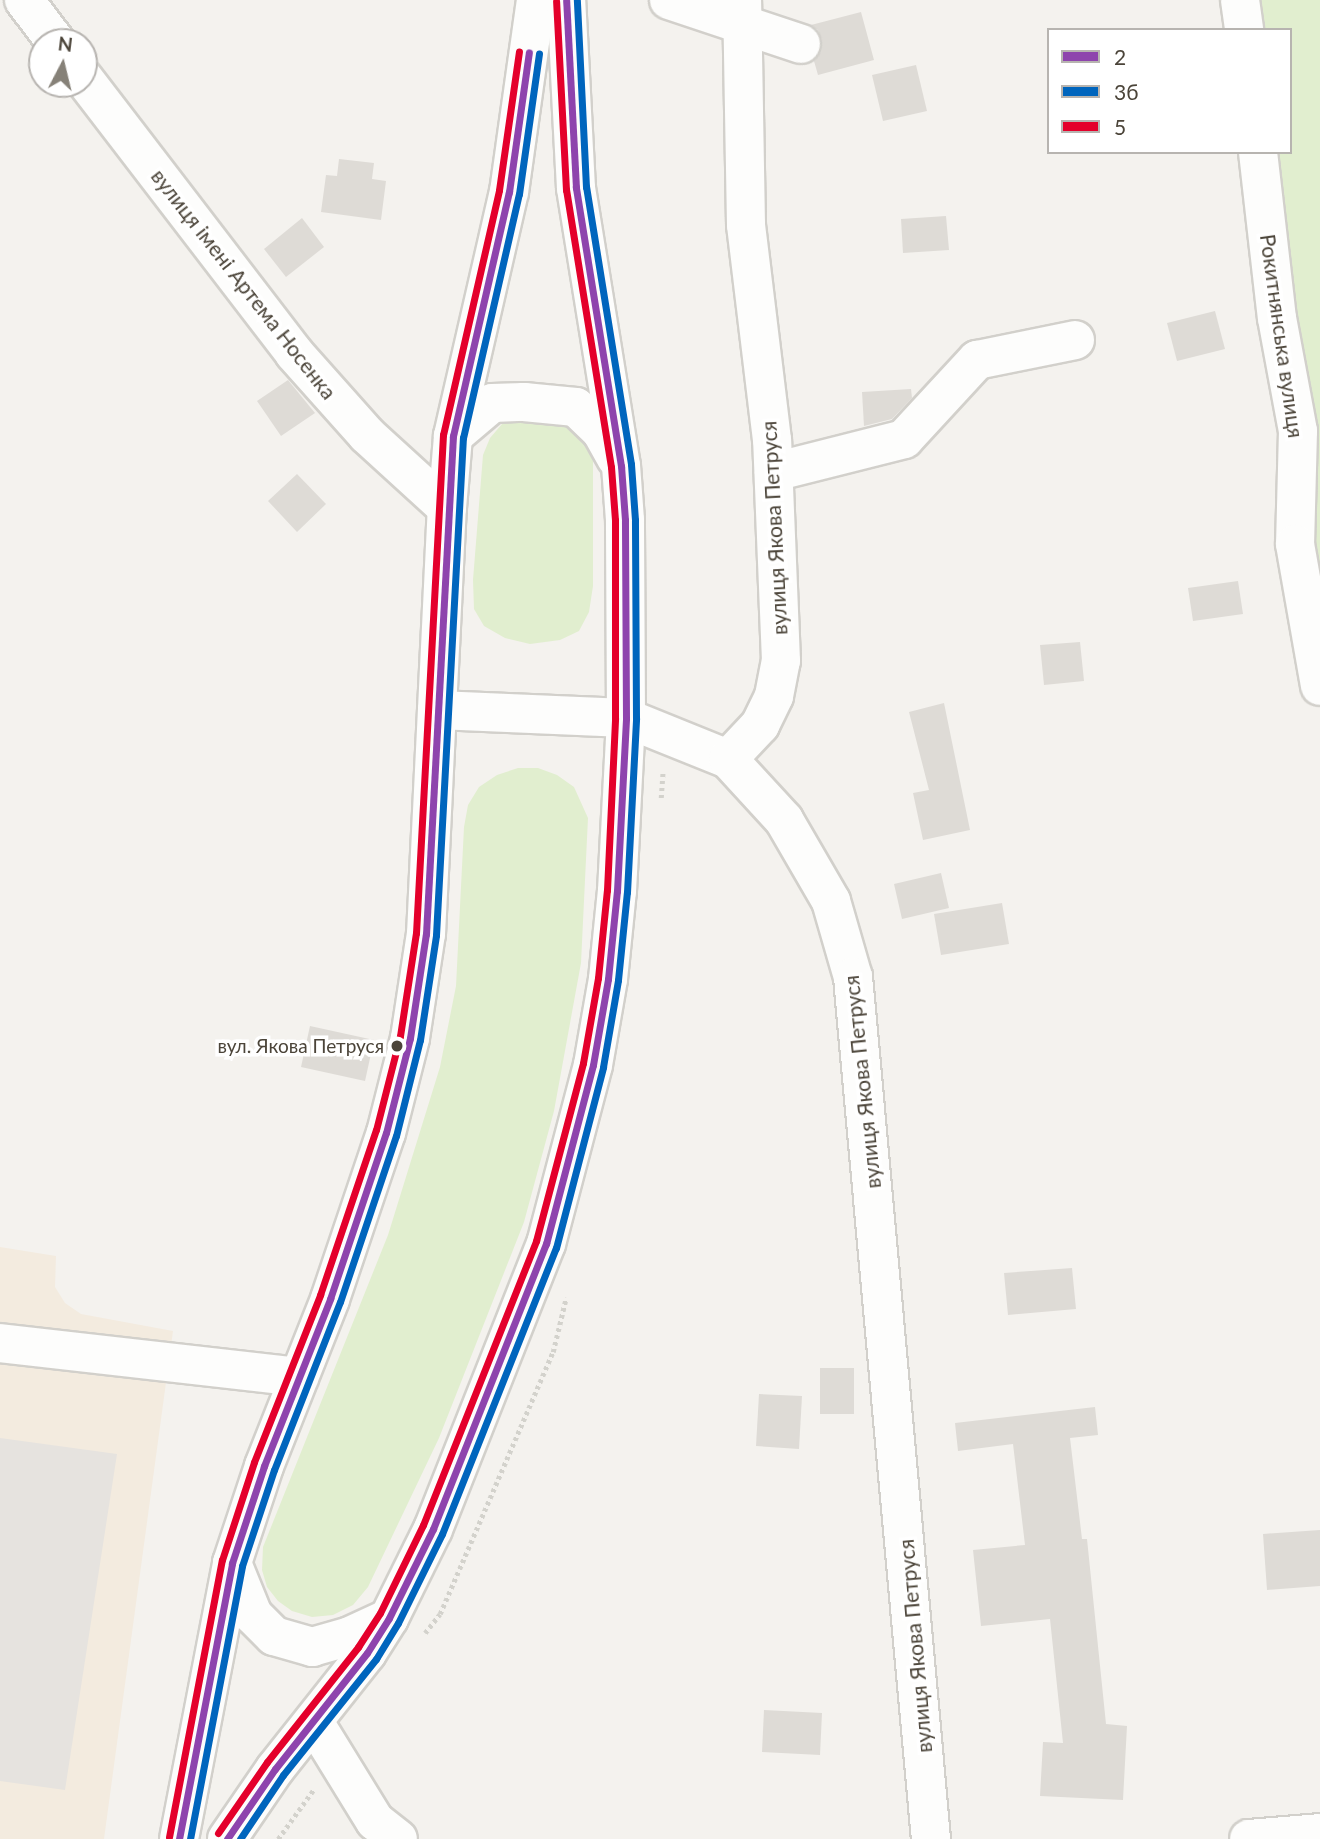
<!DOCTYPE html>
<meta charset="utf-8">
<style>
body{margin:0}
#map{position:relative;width:1320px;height:1839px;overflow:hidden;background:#f4f2ee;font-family:Lato,sans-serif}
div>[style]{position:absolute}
.commercial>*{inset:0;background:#f3ebdf}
.green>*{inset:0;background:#e1eecf}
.parking>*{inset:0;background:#e6e3df}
.building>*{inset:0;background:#dedbd6}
.path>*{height:4.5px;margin-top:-2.25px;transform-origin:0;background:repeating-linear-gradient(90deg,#d3d2cc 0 3.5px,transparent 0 7px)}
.roads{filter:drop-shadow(2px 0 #d2d0cb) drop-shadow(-2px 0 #d2d0cb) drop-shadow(0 2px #d2d0cb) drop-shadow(0 -2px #d2d0cb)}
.minor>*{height:38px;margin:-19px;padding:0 19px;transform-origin:19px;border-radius:19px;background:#fdfdfc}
.bus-1>*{height:7px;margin:-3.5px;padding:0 3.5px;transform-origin:3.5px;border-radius:3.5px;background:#8e44ad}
.bus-2>*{height:7px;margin:-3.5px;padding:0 3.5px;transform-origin:3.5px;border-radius:3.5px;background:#0065bd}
.bus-3>*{height:7px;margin:-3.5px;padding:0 3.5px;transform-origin:3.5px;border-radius:3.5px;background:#e4002b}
.dots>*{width:19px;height:19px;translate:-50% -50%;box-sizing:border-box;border:4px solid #fff;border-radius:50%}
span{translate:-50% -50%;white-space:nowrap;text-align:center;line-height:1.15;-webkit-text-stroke:7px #fff;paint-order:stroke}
.bus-label{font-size:19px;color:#4b4439}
.right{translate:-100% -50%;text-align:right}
.street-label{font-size:21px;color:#4b4439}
.legend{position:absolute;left:1047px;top:28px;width:245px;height:126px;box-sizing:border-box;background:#fff;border:2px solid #b7b4b0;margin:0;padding:9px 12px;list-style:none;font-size:21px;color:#4b4439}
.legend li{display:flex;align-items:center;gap:14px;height:35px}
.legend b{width:35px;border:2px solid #b7b4b0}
.north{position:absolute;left:28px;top:28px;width:70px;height:70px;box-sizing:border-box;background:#fff;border:2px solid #b7b4b0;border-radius:50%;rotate:7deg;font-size:19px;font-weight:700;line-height:28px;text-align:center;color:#4b4439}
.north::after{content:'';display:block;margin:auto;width:24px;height:32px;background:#868178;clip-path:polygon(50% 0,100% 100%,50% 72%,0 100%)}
</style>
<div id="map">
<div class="commercial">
<div style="clip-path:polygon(0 1247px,56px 1256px,55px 1287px,65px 1303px,81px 1314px,173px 1331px,104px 1839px,0 1839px)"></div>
</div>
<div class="green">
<div style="clip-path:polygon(1252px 0,1320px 0,1320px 596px,1307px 538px,1310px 408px,1274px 152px,1290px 152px,1290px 30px,1257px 30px)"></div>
<div style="clip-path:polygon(517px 415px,574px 424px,590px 450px,593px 461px,593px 586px,589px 612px,579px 631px,560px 640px,530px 644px,505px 638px,484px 626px,474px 609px,473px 580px,483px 455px,490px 438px,502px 424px)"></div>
<div style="clip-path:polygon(518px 768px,538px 768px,557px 775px,574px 787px,588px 818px,581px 963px,554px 1111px,524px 1222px,439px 1438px,368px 1587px,353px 1605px,333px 1615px,312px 1617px,292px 1611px,278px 1601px,267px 1587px,262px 1570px,263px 1547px,388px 1235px,440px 1067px,456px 986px,464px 827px,468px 805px,479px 787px,497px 775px)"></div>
</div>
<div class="parking">
<div style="clip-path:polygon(0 1438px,117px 1454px,65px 1790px,0 1781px)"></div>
</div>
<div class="building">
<div style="clip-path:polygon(861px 12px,874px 60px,818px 75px,814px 61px,821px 52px,822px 40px,818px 30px,811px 25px)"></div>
<div style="clip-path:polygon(916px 65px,927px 111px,883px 121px,872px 75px)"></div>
<div style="clip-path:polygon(339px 159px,374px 163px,372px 179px,386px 181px,381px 220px,321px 212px,326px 175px,337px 176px)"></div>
<div style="clip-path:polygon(946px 216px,949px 250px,903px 253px,901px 219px)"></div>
<div style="clip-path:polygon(302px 218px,324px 247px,286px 277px,264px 249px)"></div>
<div style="clip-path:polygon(1215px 311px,1225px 349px,1177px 361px,1167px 323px)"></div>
<div style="clip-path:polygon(288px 380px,315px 413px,281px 436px,257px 401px)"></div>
<div style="clip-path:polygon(911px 389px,912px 398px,892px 419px,864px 426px,862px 392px)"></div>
<div style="clip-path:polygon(297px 474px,326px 504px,297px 532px,268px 501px)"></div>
<div style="clip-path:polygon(1238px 581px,1243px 614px,1193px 621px,1188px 588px)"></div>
<div style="clip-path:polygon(1080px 642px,1084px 681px,1044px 685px,1040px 645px)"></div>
<div style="clip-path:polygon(944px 703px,970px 830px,923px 840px,913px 793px,929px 790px,909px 712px)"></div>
<div style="clip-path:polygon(941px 873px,949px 908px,902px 919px,894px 884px)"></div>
<div style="clip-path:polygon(1002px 903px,1009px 944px,941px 955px,934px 914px)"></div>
<div style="clip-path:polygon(310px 1026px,374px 1040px,365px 1081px,301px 1067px)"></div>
<div style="clip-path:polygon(1072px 1268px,1076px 1309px,1008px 1315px,1004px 1273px)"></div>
<div style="clip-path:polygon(820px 1368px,854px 1368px,854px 1414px,820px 1414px)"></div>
<div style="clip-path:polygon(759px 1394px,802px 1396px,799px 1449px,756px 1446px)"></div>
<div style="clip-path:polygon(1095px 1407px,1098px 1435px,1070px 1438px,1082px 1539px,1087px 1539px,1106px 1724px,1127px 1726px,1123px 1800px,1040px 1796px,1043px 1742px,1063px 1743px,1050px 1619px,981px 1626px,973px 1550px,1025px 1545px,1013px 1444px,958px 1451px,955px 1423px)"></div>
<div style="clip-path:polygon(1320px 1530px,1320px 1586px,1267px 1590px,1263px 1534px)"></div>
<div style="clip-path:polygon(764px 1710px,822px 1713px,820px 1755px,762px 1752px)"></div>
</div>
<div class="path">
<div style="left:661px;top:798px;width:26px;rotate:-86deg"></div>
<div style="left:425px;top:1633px;width:24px;rotate:-52deg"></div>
<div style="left:440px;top:1614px;width:285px;rotate:-66.7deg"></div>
<div style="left:553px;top:1352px;width:56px;rotate:-76.5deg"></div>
<div style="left:278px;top:1839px;width:62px;rotate:-54.2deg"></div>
</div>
<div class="roads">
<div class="minor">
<div style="left:24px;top:0;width:53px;rotate:52.7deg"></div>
<div style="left:669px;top:0;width:139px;rotate:18.4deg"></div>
<div style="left:1240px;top:0;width:30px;rotate:82deg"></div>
<div style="left:84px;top:79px;width:345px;rotate:52.5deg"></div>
<div style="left:294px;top:353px;width:110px;rotate:48.3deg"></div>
<div style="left:367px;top:435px;width:108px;rotate:42.4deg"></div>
<div style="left:1258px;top:152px;width:167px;rotate:83.5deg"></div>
<div style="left:1277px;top:318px;width:115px;rotate:79.5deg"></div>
<div style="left:1298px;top:431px;width:113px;rotate:91.5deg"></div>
<div style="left:1295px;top:544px;width:144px;rotate:80deg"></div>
<div style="left:453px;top:436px;width:51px;rotate:-40.2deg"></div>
<div style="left:492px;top:403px;width:32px;rotate:-2deg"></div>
<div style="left:524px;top:402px;width:52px;rotate:5.5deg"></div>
<div style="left:576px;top:407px;width:35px;rotate:44deg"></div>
<div style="left:601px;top:431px;width:31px;rotate:61deg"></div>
<div style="left:774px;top:472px;width:134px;rotate:-14.2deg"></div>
<div style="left:904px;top:439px;width:108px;rotate:-47.3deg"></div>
<div style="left:977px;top:360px;width:100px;rotate:-11.5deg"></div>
<div style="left:437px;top:710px;width:189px;rotate:2.4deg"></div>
<div style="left:626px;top:718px;width:110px;rotate:21.9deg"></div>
<div style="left:728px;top:759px;width:83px;rotate:47.4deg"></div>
<div style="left:784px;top:820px;width:94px;rotate:59.9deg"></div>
<div style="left:831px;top:901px;width:79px;rotate:73.9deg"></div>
<div style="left:853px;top:977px;width:866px;rotate:84.83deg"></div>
<div style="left:728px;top:759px;width:47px;rotate:-46.7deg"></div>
<div style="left:760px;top:725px;width:32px;rotate:-64deg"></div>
<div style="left:774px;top:696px;width:36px;rotate:-79deg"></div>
<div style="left:781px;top:661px;width:221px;rotate:-92.3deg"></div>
<div style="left:772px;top:440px;width:217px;rotate:-96.9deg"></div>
<div style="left:746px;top:225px;width:225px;rotate:-91deg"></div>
<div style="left:0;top:1343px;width:301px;rotate:6.5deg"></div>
<div style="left:232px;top:1563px;width:56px;rotate:68deg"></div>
<div style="left:253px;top:1615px;width:30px;rotate:45deg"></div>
<div style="left:274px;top:1636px;width:40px;rotate:16deg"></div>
<div style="left:312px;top:1647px;width:40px;rotate:-16deg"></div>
<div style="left:350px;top:1636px;width:43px;rotate:-24.8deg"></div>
<div style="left:314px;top:1722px;width:116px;rotate:58.4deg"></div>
<div style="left:375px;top:1821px;width:29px;rotate:38deg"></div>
<div style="left:179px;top:1839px;width:281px;rotate:-79.1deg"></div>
<div style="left:232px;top:1563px;width:102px;rotate:-71.7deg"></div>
<div style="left:264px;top:1466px;width:180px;rotate:-68.4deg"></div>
<div style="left:330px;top:1299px;width:175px;rotate:-71.4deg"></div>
<div style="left:386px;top:1133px;width:98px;rotate:-75.8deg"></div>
<div style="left:410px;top:1038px;width:105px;rotate:-81.3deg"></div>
<div style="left:426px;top:934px;width:427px;rotate:-87.2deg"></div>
<div style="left:447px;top:508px;width:72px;rotate:-85.2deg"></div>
<div style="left:453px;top:436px;width:250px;rotate:-77.1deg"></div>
<div style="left:509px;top:192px;width:194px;rotate:-82deg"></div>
<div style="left:227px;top:1839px;width:85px;rotate:-55.6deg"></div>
<div style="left:275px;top:1769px;width:148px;rotate:-51.6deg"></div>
<div style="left:367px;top:1653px;width:41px;rotate:-57.8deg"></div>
<div style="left:389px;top:1618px;width:99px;rotate:-63.7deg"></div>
<div style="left:433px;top:1529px;width:307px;rotate:-68.4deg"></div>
<div style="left:546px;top:1244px;width:185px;rotate:-75.3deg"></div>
<div style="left:593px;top:1065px;width:87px;rotate:-80.1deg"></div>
<div style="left:608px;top:979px;width:88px;rotate:-84.2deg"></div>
<div style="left:617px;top:891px;width:173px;rotate:-87deg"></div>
<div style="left:626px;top:718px;width:198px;rotate:-90.3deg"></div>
<div style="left:625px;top:520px;width:54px;rotate:-94.2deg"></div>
<div style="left:621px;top:466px;width:282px;rotate:-99.2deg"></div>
<div style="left:576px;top:188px;width:188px;rotate:-93deg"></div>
<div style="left:1249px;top:1839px;width:71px;rotate:-4.8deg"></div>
</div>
</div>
<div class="bus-1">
<div style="left:179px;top:1839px;width:281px;rotate:-79.1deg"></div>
<div style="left:232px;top:1563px;width:102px;rotate:-71.7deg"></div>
<div style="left:264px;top:1466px;width:180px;rotate:-68.4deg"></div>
<div style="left:330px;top:1299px;width:175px;rotate:-71.4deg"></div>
<div style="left:386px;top:1133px;width:98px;rotate:-75.8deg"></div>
<div style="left:410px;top:1038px;width:105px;rotate:-81.3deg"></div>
<div style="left:426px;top:934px;width:499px;rotate:-86.9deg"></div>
<div style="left:453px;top:436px;width:250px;rotate:-77.1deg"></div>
<div style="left:509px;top:192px;width:141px;rotate:-81.9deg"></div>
<div style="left:227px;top:1839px;width:85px;rotate:-55.6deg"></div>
<div style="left:275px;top:1769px;width:148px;rotate:-51.6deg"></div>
<div style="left:367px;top:1653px;width:41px;rotate:-57.8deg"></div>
<div style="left:389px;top:1618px;width:99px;rotate:-63.7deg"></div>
<div style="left:433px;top:1529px;width:307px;rotate:-68.4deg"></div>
<div style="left:546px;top:1244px;width:185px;rotate:-75.3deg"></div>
<div style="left:593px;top:1065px;width:87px;rotate:-80.1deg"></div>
<div style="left:608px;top:979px;width:88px;rotate:-84.2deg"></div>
<div style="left:617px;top:891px;width:173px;rotate:-87deg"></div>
<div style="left:626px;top:718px;width:198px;rotate:-90.3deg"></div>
<div style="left:625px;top:520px;width:54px;rotate:-94.2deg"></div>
<div style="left:621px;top:466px;width:282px;rotate:-99.2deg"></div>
<div style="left:576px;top:188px;width:188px;rotate:-93deg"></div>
</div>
<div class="bus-2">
<div style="left:190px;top:1839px;width:278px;rotate:-79.2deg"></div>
<div style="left:242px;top:1566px;width:101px;rotate:-71.6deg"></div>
<div style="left:274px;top:1470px;width:180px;rotate:-68.6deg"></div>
<div style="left:340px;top:1302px;width:175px;rotate:-71.4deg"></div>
<div style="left:396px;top:1136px;width:99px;rotate:-76deg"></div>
<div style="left:420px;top:1040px;width:106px;rotate:-81.3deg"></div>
<div style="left:436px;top:935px;width:498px;rotate:-86.9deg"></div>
<div style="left:463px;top:438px;width:250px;rotate:-77.1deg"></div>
<div style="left:519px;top:194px;width:142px;rotate:-81.9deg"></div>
<div style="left:240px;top:1839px;width:77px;rotate:-56.1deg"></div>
<div style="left:283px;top:1775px;width:149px;rotate:-51.3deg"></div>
<div style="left:376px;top:1659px;width:42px;rotate:-58.6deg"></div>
<div style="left:398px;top:1623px;width:99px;rotate:-63.7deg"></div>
<div style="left:442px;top:1534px;width:308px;rotate:-68.3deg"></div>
<div style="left:556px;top:1248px;width:187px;rotate:-75.4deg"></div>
<div style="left:603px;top:1067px;width:88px;rotate:-80.2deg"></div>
<div style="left:618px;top:980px;width:88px;rotate:-84.2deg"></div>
<div style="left:627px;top:892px;width:174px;rotate:-87deg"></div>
<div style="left:636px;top:718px;width:198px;rotate:-90.3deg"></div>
<div style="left:635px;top:520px;width:56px;rotate:-94.1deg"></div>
<div style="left:631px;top:464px;width:281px;rotate:-99.2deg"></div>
<div style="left:586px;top:187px;width:187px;rotate:-92.8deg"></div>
</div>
<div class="bus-3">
<div style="left:218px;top:1833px;width:86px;rotate:-55.4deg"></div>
<div style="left:267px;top:1762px;width:147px;rotate:-51.6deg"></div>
<div style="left:358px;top:1647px;width:40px;rotate:-57.1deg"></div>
<div style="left:380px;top:1613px;width:98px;rotate:-64deg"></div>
<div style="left:423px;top:1525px;width:306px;rotate:-68.3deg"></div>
<div style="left:536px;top:1241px;width:184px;rotate:-75.2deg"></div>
<div style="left:583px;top:1063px;width:86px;rotate:-80deg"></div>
<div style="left:598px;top:978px;width:88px;rotate:-84.2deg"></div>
<div style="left:607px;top:890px;width:172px;rotate:-87.3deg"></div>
<div style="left:615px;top:718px;width:198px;rotate:-90deg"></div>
<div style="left:615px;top:520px;width:53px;rotate:-94.3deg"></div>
<div style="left:611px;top:467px;width:281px;rotate:-99.2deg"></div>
<div style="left:566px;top:190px;width:189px;rotate:-93deg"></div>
<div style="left:169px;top:1837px;width:282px;rotate:-79.2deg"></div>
<div style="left:222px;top:1560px;width:103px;rotate:-71.9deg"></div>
<div style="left:254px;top:1462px;width:180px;rotate:-68.4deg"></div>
<div style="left:320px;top:1295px;width:174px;rotate:-71.3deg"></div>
<div style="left:376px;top:1130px;width:97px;rotate:-75.7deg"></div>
<div style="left:400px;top:1036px;width:104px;rotate:-81.2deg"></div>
<div style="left:416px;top:933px;width:499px;rotate:-86.9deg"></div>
<div style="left:443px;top:435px;width:251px;rotate:-77.1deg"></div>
<div style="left:499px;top:190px;width:140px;rotate:-81.8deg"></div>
</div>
<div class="dots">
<div style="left:397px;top:1046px;background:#4b4439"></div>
</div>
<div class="bus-label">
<span class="right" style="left:384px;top:1046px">вул. Якова Петруся</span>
</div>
<div class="street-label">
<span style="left:244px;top:284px;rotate:52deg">вулиця імені Артема Носенка</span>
<span style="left:1282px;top:336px;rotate:82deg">Рокитнянська вулиця</span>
<span style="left:774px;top:528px;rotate:-93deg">вулиця Якова Петруся</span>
<span style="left:862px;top:1082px;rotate:-96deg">вулиця Якова Петруся</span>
<span style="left:915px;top:1646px;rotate:-95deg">вулиця Якова Петруся</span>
</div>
<ul class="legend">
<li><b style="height:9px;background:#8e44ad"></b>2</li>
<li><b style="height:9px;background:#0065bd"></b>3б</li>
<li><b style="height:9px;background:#e4002b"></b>5</li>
</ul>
<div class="north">N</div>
</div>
